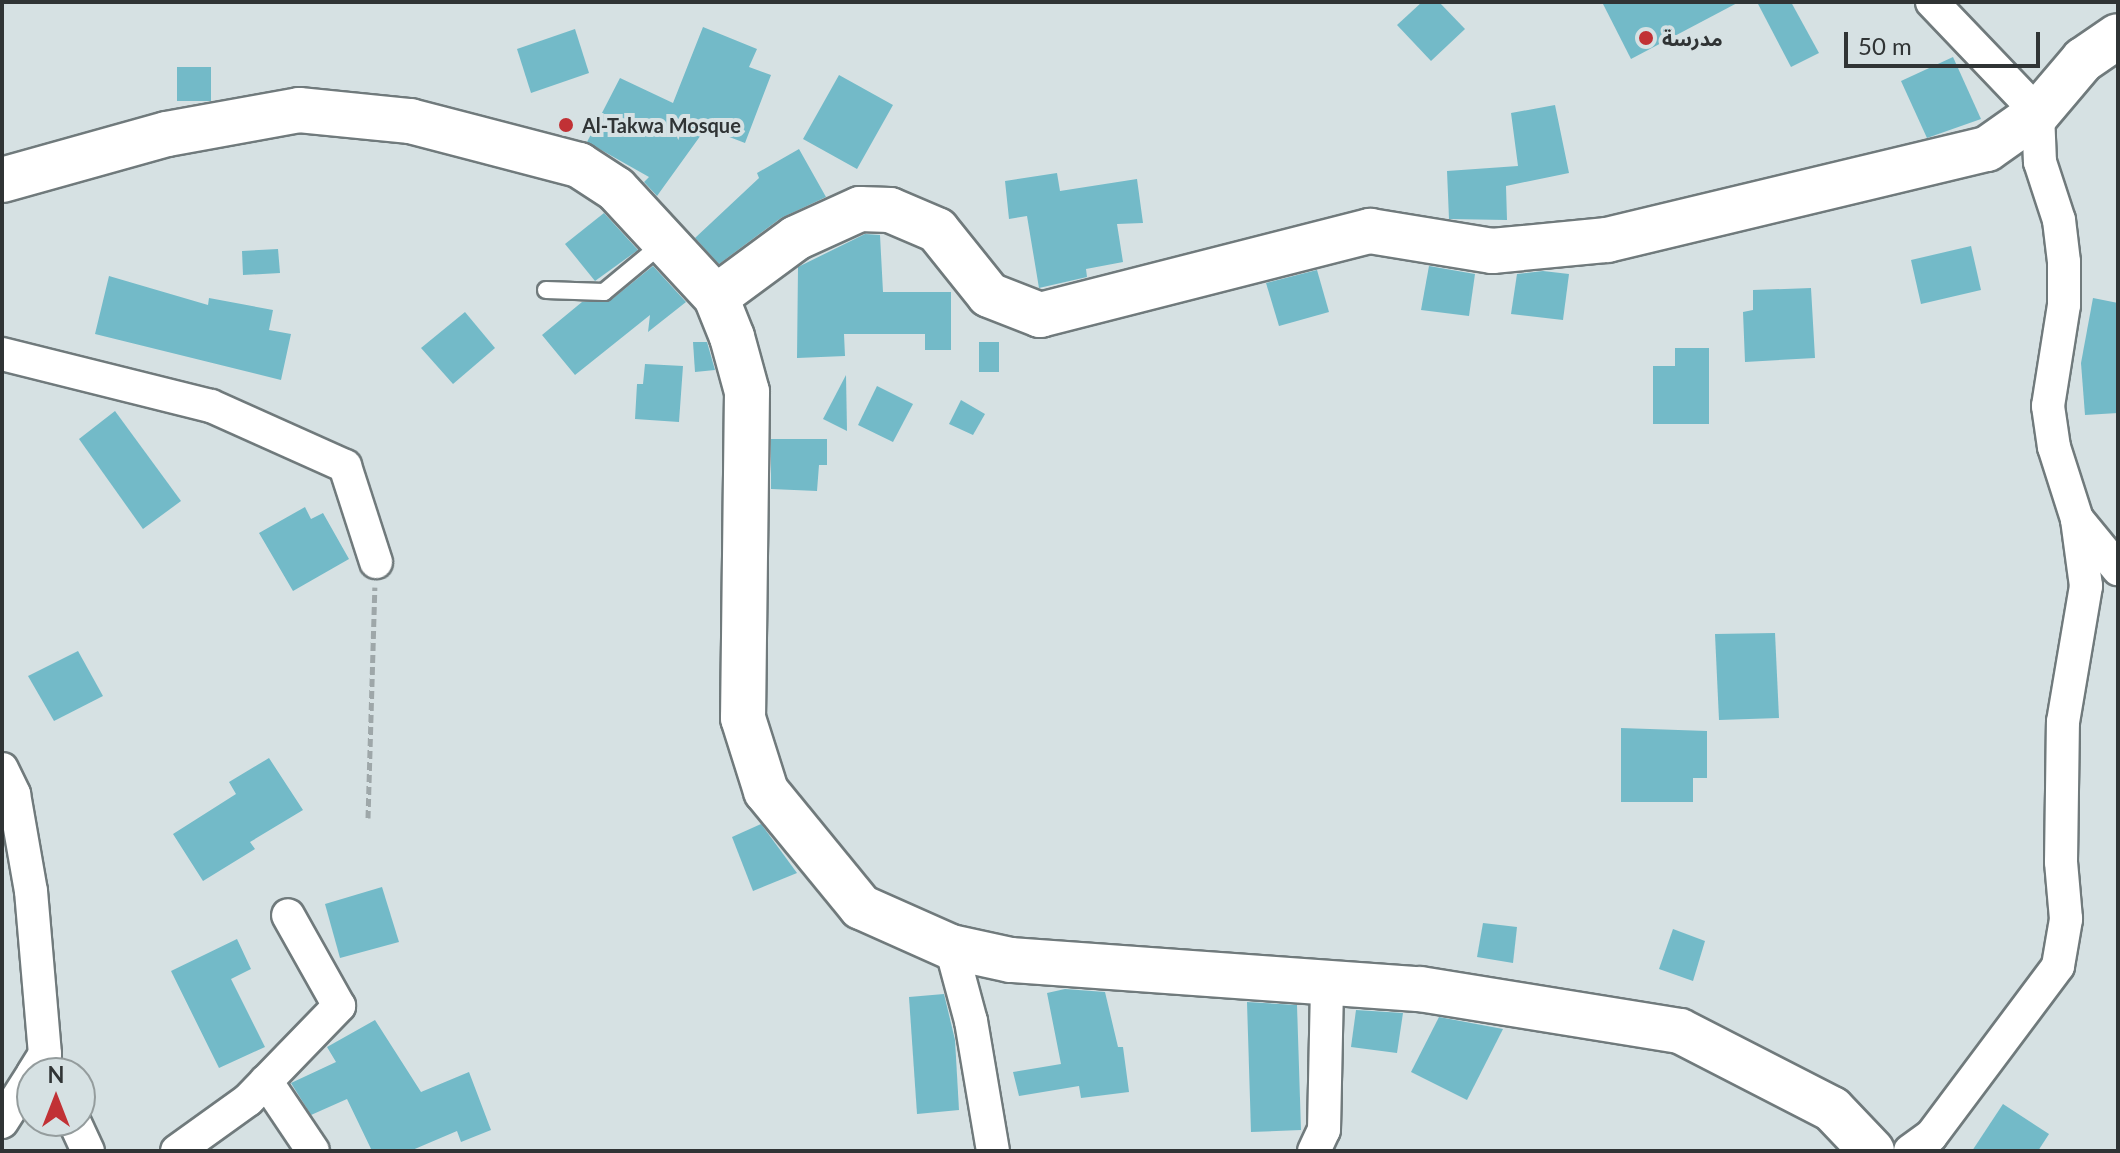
<!DOCTYPE html>
<meta charset="utf-8">
<style>
body{margin:0}
#map{position:relative;width:2120px;height:1153px;overflow:hidden;background:#d6e1e3;font-family:Lato,"Noto Sans Arabic",sans-serif}
div>[style]{position:absolute}
.building>*{inset:0;background:#73bac8}
.path>*{height:5px;margin-top:-2.5px;transform-origin:0;background:repeating-linear-gradient(90deg,#9ea7a9 0 8px,transparent 0 12px)}
.roads{filter:drop-shadow(2px 0 #707a7c) drop-shadow(-2px 0 #707a7c) drop-shadow(0 2px #707a7c) drop-shadow(0 -2px #707a7c)}
.lane>*{height:16px;margin:-8px;padding:0 8px;transform-origin:8px;border-radius:8px;background:#fff}
.street>*{height:32px;margin:-16px;padding:0 16px;transform-origin:16px;border-radius:16px;background:#fff}
.secondary>*{height:44px;margin:-22px;padding:0 22px;transform-origin:22px;border-radius:22px;background:#fff}
.dots>*{width:22px;height:22px;translate:-50% -50%;box-sizing:border-box;border:4px solid #d6e1e3;border-radius:50%}
span{translate:-50% -50%;white-space:nowrap;text-align:center;line-height:1.15;-webkit-text-stroke:8px #d6e1e3;paint-order:stroke}
.poi-label{font-size:20px;color:#303435;font-weight:700}
.left{translate:0 -50%;text-align:left}
.frame{position:absolute;inset:0;border:4px solid #303435;pointer-events:none}
.north{position:absolute;left:16px;top:1057px;width:80px;height:80px;box-sizing:border-box;background:#d6e1e3;border:2px solid #949c9d;border-radius:50%;rotate:0deg;font-size:22px;font-weight:700;line-height:32px;text-align:center;color:#303435}
.north::after{content:'';display:block;margin:auto;width:28px;height:36px;background:#c13135;clip-path:polygon(50% 0,100% 100%,50% 72%,0 100%)}
.scale{position:absolute;left:1844px;top:32px;width:196px;height:36px;box-sizing:border-box;border:4px solid #303435;border-top:0;padding-left:10px;font-size:24px;line-height:28px;white-space:nowrap;color:#303435;-webkit-text-stroke:6px #d6e1e3;paint-order:stroke}
</style>
<div id="map">
<div class="building">
<div style="clip-path:polygon(1422px 2px,1439px 2px,1465px 29px,1431px 61px,1397px 25px)"></div>
<div style="clip-path:polygon(1602px 2px,1739px 2px,1631px 59px)"></div>
<div style="clip-path:polygon(1757px 2px,1791px 2px,1819px 53px,1791px 67px)"></div>
<div style="clip-path:polygon(703px 27px,757px 49px,749px 67px,771px 75px,745px 143px,706px 128px,657px 196px,644px 182px,649px 177px,587px 142px,620px 78px,673px 103px)"></div>
<div style="clip-path:polygon(575px 29px,589px 73px,531px 93px,517px 49px)"></div>
<div style="clip-path:polygon(1953px 57px,1981px 119px,1927px 138px,1901px 81px)"></div>
<div style="clip-path:polygon(177px 67px,211px 67px,211px 101px,177px 101px)"></div>
<div style="clip-path:polygon(839px 75px,893px 105px,857px 169px,803px 139px)"></div>
<div style="clip-path:polygon(1555px 105px,1569px 173px,1506px 186px,1507px 220px,1449px 219px,1447px 171px,1518px 166px,1511px 113px)"></div>
<div style="clip-path:polygon(799px 149px,826px 197px,781px 218px,719px 264px,695px 238px,759px 178px,757px 173px)"></div>
<div style="clip-path:polygon(1057px 173px,1060px 191px,1137px 179px,1143px 223px,1117px 224px,1123px 262px,1086px 269px,1087px 277px,1039px 288px,1027px 216px,1009px 219px,1005px 181px)"></div>
<div style="clip-path:polygon(604px 213px,638px 250px,595px 281px,565px 244px)"></div>
<div style="clip-path:polygon(865px 234px,880px 235px,883px 292px,951px 292px,951px 350px,925px 350px,925px 334px,844px 334px,845px 356px,797px 358px,798px 267px)"></div>
<div style="clip-path:polygon(1971px 246px,1981px 290px,1921px 304px,1911px 260px)"></div>
<div style="clip-path:polygon(278px 249px,280px 273px,243px 275px,242px 251px)"></div>
<div style="clip-path:polygon(653px 266px,686px 302px,648px 332px,650px 315px,575px 375px,542px 335px,582px 302px,611px 300px)"></div>
<div style="clip-path:polygon(1429px 266px,1475px 274px,1469px 316px,1421px 310px)"></div>
<div style="clip-path:polygon(1317px 270px,1329px 312px,1279px 326px,1266px 283px)"></div>
<div style="clip-path:polygon(1543px 271px,1569px 274px,1563px 320px,1511px 314px,1517px 274px)"></div>
<div style="clip-path:polygon(109px 276px,208px 305px,209px 298px,273px 310px,269px 330px,291px 334px,281px 380px,95px 334px)"></div>
<div style="clip-path:polygon(1811px 288px,1815px 358px,1745px 362px,1743px 312px,1753px 310px,1753px 290px)"></div>
<div style="clip-path:polygon(2093px 298px,2118px 303px,2118px 413px,2085px 415px,2081px 363px)"></div>
<div style="clip-path:polygon(465px 312px,495px 348px,453px 384px,421px 348px)"></div>
<div style="clip-path:polygon(693px 342px,707px 342px,715px 370px,695px 372px)"></div>
<div style="clip-path:polygon(979px 342px,999px 342px,999px 372px,979px 372px)"></div>
<div style="clip-path:polygon(1675px 348px,1709px 348px,1709px 424px,1653px 424px,1653px 366px,1675px 366px)"></div>
<div style="clip-path:polygon(645px 364px,683px 366px,679px 422px,635px 419px,637px 384px,643px 384px)"></div>
<div style="clip-path:polygon(846px 375px,847px 431px,823px 419px)"></div>
<div style="clip-path:polygon(877px 386px,913px 404px,893px 442px,858px 425px)"></div>
<div style="clip-path:polygon(961px 400px,985px 414px,973px 435px,949px 424px)"></div>
<div style="clip-path:polygon(115px 411px,181px 501px,143px 529px,79px 439px)"></div>
<div style="clip-path:polygon(771px 439px,827px 439px,827px 465px,819px 465px,817px 491px,771px 489px)"></div>
<div style="clip-path:polygon(305px 507px,311px 519px,323px 513px,349px 559px,293px 591px,259px 533px)"></div>
<div style="clip-path:polygon(1775px 633px,1779px 718px,1719px 720px,1715px 634px)"></div>
<div style="clip-path:polygon(78px 651px,103px 696px,54px 721px,28px 676px)"></div>
<div style="clip-path:polygon(1621px 728px,1707px 731px,1707px 778px,1693px 778px,1693px 802px,1621px 802px)"></div>
<div style="clip-path:polygon(269px 758px,303px 810px,250px 842px,255px 849px,203px 881px,173px 834px,236px 794px,229px 782px)"></div>
<div style="clip-path:polygon(761px 824px,797px 873px,753px 891px,732px 837px)"></div>
<div style="clip-path:polygon(382px 887px,399px 942px,340px 958px,325px 904px)"></div>
<div style="clip-path:polygon(1483px 923px,1517px 927px,1513px 963px,1477px 957px)"></div>
<div style="clip-path:polygon(1673px 929px,1705px 941px,1693px 981px,1659px 969px)"></div>
<div style="clip-path:polygon(237px 939px,251px 969px,231px 979px,265px 1047px,219px 1068px,171px 971px)"></div>
<div style="clip-path:polygon(1065px 989px,1105px 992px,1118px 1047px,1123px 1047px,1129px 1092px,1081px 1098px,1079px 1086px,1019px 1096px,1013px 1072px,1061px 1064px,1047px 993px)"></div>
<div style="clip-path:polygon(944px 994px,955px 1040px,959px 1110px,917px 1114px,909px 997px)"></div>
<div style="clip-path:polygon(1247px 1002px,1297px 1005px,1301px 1130px,1251px 1132px)"></div>
<div style="clip-path:polygon(1356px 1010px,1403px 1013px,1397px 1053px,1351px 1047px)"></div>
<div style="clip-path:polygon(1439px 1017px,1503px 1029px,1467px 1100px,1411px 1072px)"></div>
<div style="clip-path:polygon(375px 1020px,421px 1092px,469px 1072px,491px 1130px,461px 1142px,457px 1131px,410px 1151px,372px 1151px,347px 1099px,311px 1115px,291px 1083px,336px 1062px,327px 1047px)"></div>
<div style="clip-path:polygon(2003px 1104px,2049px 1134px,2038px 1151px,1972px 1151px)"></div>
</div>
<div class="path">
<div style="left:368px;top:818px;width:231px;rotate:-88.3deg"></div>
</div>
<div class="roads">
<div class="lane">
<div style="left:546px;top:290px;width:58px;rotate:2deg"></div>
<div style="left:604px;top:292px;width:77px;rotate:-39.7deg"></div>
</div>
<div class="street">
<div style="left:1932px;top:2px;width:153px;rotate:46.3deg"></div>
<div style="left:2038px;top:113px;width:49px;rotate:87.7deg"></div>
<div style="left:2040px;top:162px;width:61px;rotate:71.9deg"></div>
<div style="left:2059px;top:220px;width:42px;rotate:83.2deg"></div>
<div style="left:2064px;top:262px;width:43px;rotate:90deg"></div>
<div style="left:2064px;top:305px;width:102px;rotate:99deg"></div>
<div style="left:2048px;top:406px;width:41px;rotate:81.7deg"></div>
<div style="left:2054px;top:447px;width:76px;rotate:72.3deg"></div>
<div style="left:2077px;top:519px;width:65px;rotate:50.6deg"></div>
<div style="left:2px;top:354px;width:215px;rotate:14deg"></div>
<div style="left:211px;top:406px;width:147px;rotate:24.1deg"></div>
<div style="left:345px;top:466px;width:101px;rotate:72.1deg"></div>
<div style="left:2px;top:769px;width:28px;rotate:64deg"></div>
<div style="left:14px;top:794px;width:98px;rotate:80.1deg"></div>
<div style="left:31px;top:891px;width:164px;rotate:85.1deg"></div>
<div style="left:45px;top:1054px;width:22px;rotate:122deg"></div>
<div style="left:951px;top:947px;width:77px;rotate:74.9deg"></div>
<div style="left:971px;top:1021px;width:132px;rotate:80.4deg"></div>
<div style="left:266px;top:1081px;width:84px;rotate:56.1deg"></div>
<div style="left:74px;top:1121px;width:33px;rotate:65deg"></div>
<div style="left:2px;top:1122px;width:56px;rotate:-57.4deg"></div>
<div style="left:177px;top:1151px;width:87px;rotate:-35.7deg"></div>
<div style="left:248px;top:1100px;width:131px;rotate:-45.9deg"></div>
<div style="left:339px;top:1006px;width:104px;rotate:-119.3deg"></div>
<div style="left:1314px;top:1151px;width:23px;rotate:-65deg"></div>
<div style="left:1324px;top:1130px;width:148px;rotate:-88.8deg"></div>
<div style="left:1910px;top:1151px;width:26px;rotate:-36deg"></div>
<div style="left:1931px;top:1136px;width:212px;rotate:-53.2deg"></div>
<div style="left:2058px;top:966px;width:48px;rotate:-80.3deg"></div>
<div style="left:2066px;top:919px;width:57px;rotate:-95deg"></div>
<div style="left:2061px;top:862px;width:140px;rotate:-89.2deg"></div>
<div style="left:2063px;top:722px;width:138px;rotate:-80.4deg"></div>
<div style="left:2086px;top:586px;width:68px;rotate:-97.7deg"></div>
</div>
<div class="secondary">
<div style="left:2px;top:180px;width:171px;rotate:-15.6deg"></div>
<div style="left:167px;top:134px;width:134px;rotate:-10.3deg"></div>
<div style="left:299px;top:110px;width:112px;rotate:5.7deg"></div>
<div style="left:410px;top:121px;width:175px;rotate:14.6deg"></div>
<div style="left:579px;top:165px;width:44px;rotate:33deg"></div>
<div style="left:616px;top:189px;width:147px;rotate:47.2deg"></div>
<div style="left:716px;top:297px;width:43px;rotate:68.2deg"></div>
<div style="left:732px;top:337px;width:57px;rotate:74.7deg"></div>
<div style="left:747px;top:392px;width:326px;rotate:90.7deg"></div>
<div style="left:743px;top:718px;width:77px;rotate:72.5deg"></div>
<div style="left:766px;top:791px;width:150px;rotate:50.7deg"></div>
<div style="left:861px;top:907px;width:98px;rotate:24deg"></div>
<div style="left:951px;top:947px;width:61px;rotate:12.2deg"></div>
<div style="left:1011px;top:960px;width:410px;rotate:4.1deg"></div>
<div style="left:1420px;top:989px;width:263px;rotate:9.2deg"></div>
<div style="left:1680px;top:1031px;width:171px;rotate:27.2deg"></div>
<div style="left:1832px;top:1109px;width:58px;rotate:46.4deg"></div>
<div style="left:716px;top:297px;width:99px;rotate:-36.4deg"></div>
<div style="left:796px;top:238px;width:70px;rotate:-24.4deg"></div>
<div style="left:860px;top:209px;width:30px;rotate:2deg"></div>
<div style="left:890px;top:210px;width:51px;rotate:23.1deg"></div>
<div style="left:937px;top:230px;width:83px;rotate:51.3deg"></div>
<div style="left:989px;top:295px;width:55px;rotate:21.4deg"></div>
<div style="left:1040px;top:315px;width:341px;rotate:-14.3deg"></div>
<div style="left:1370px;top:231px;width:124px;rotate:9.3deg"></div>
<div style="left:1492px;top:251px;width:116px;rotate:-5.5deg"></div>
<div style="left:1607px;top:240px;width:391px;rotate:-13.5deg"></div>
<div style="left:1987px;top:149px;width:62px;rotate:-35.2deg"></div>
<div style="left:2038px;top:113px;width:70px;rotate:-49.7deg"></div>
<div style="left:2083px;top:60px;width:42px;rotate:-34.4deg"></div>
</div>
</div>
<div class="dots">
<div style="left:1646px;top:38px;background:#c13135"></div>
<div style="left:566px;top:125px;background:#c13135"></div>
</div>
<div class="poi-label">
<span class="left" style="left:1662px;top:38px">مدرسة</span>
<span class="left" style="left:582px;top:125px">Al-Takwa Mosque</span>
</div>
<div class="frame"></div>
<div class="north">N</div>
<div class="scale">50 m</div>
</div>
